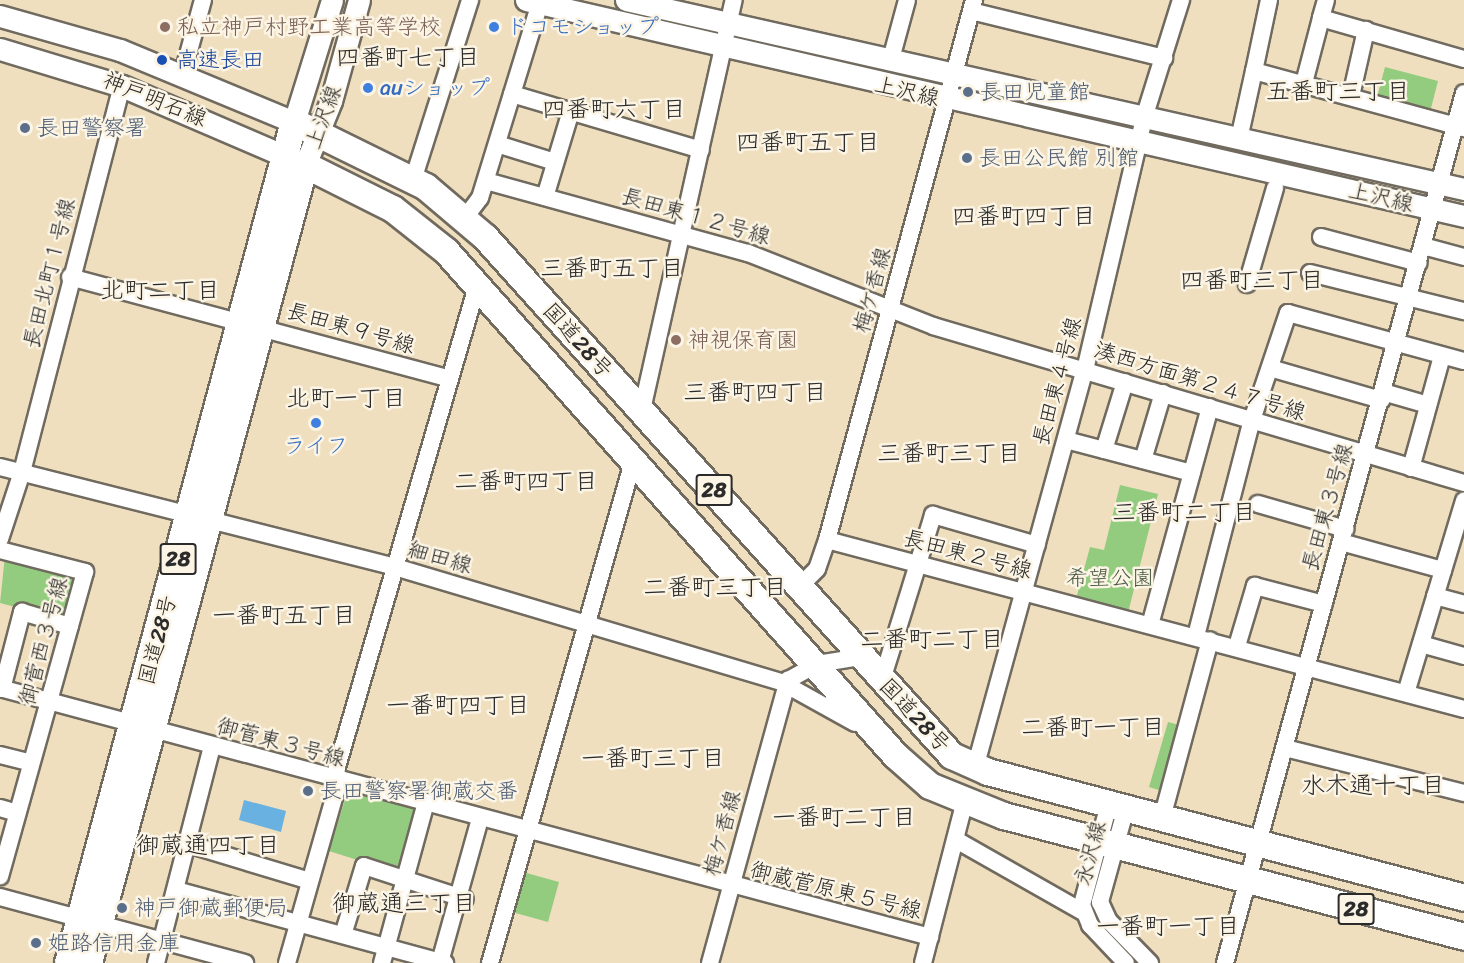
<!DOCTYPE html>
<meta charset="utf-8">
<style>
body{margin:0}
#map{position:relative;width:1464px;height:963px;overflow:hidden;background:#efdfbf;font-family:Sriracha,"Klee One",sans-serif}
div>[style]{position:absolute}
.green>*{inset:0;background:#93cc7f}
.water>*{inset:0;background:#69b1e0}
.roads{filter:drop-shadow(2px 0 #706a5f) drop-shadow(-2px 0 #706a5f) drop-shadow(0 2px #706a5f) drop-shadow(0 -2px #706a5f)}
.minor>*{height:16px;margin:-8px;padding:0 8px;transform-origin:8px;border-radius:8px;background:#fff}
.major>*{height:21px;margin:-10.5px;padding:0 10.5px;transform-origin:10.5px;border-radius:10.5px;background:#fff}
.highway>*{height:26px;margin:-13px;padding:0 13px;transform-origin:13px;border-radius:13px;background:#fff}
.dots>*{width:16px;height:16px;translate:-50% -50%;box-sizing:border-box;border:3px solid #fcf5e5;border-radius:50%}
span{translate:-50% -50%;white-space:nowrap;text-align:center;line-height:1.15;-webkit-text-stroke:5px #fcf5e5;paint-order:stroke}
.shield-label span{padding:2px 4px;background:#fcf5e5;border:2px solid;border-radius:4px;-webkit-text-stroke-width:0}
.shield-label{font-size:21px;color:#2b2b2b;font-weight:700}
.education-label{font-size:22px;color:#785e54}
.left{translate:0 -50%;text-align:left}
.shop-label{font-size:22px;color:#366cbe}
.transit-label{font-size:22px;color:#164399}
.street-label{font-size:22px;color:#2b2b2b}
.service-label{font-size:22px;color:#4e5e75}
.park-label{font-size:22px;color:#4a5b44}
.neighbourhood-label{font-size:24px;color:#2b2b2b}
</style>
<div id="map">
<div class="green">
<div style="clip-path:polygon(1385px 67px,1438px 81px,1429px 116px,1376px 101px)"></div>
<div style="clip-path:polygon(1120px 485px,1158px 494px,1128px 613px,1076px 599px,1090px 547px,1104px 550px)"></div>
<div style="clip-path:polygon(5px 556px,72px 573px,78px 581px,67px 615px,61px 619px,0 603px)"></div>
<div style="clip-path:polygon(1168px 722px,1183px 726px,1165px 792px,1149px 787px)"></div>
<div style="clip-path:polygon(348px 790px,412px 807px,417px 815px,404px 867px,395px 872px,329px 851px)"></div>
<div style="clip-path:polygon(523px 872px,559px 882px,548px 922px,512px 912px)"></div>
</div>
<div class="water">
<div style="clip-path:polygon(244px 800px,286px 811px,281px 832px,239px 820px)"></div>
</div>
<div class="roads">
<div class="minor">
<div style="left:1269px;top:0;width:73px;rotate:101.9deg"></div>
<div style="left:1254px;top:71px;width:218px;rotate:15.2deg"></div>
<div style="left:1326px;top:0;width:19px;rotate:106deg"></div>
<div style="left:1321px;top:18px;width:149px;rotate:16deg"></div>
<div style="left:971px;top:11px;width:199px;rotate:13.7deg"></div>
<div style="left:891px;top:59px;width:61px;rotate:-74.8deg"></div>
<div style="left:183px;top:73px;width:76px;rotate:-74.7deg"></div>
<div style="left:1304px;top:83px;width:67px;rotate:-75.3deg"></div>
<div style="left:512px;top:94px;width:197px;rotate:16.5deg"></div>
<div style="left:1351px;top:96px;width:68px;rotate:-77.2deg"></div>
<div style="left:1239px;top:139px;width:70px;rotate:-77.6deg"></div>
<div style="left:497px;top:144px;width:61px;rotate:17.2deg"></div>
<div style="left:413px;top:180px;width:189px;rotate:-72.4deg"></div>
<div style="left:486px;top:181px;width:272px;rotate:15.4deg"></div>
<div style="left:748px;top:253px;width:199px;rotate:21.5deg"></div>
<div style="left:933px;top:326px;width:554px;rotate:16.47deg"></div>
<div style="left:545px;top:197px;width:90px;rotate:-73.2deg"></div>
<div style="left:464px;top:219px;width:26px;rotate:-53deg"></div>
<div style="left:480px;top:198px;width:207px;rotate:-72.9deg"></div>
<div style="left:1321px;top:237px;width:101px;rotate:14.9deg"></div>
<div style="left:1423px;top:246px;width:42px;rotate:15deg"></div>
<div style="left:1310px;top:273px;width:159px;rotate:13.9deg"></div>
<div style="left:70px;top:277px;width:391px;rotate:15deg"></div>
<div style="left:1247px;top:284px;width:100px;rotate:-73.7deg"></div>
<div style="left:1270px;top:368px;width:116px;rotate:16.1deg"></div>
<div style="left:1383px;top:392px;width:47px;rotate:16.1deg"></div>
<div style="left:642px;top:410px;width:420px;rotate:-77.4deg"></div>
<div style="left:1066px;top:440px;width:130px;rotate:14.7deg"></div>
<div style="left:1104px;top:450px;width:71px;rotate:-72.8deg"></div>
<div style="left:1143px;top:460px;width:70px;rotate:-73.4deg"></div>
<div style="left:0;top:467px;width:407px;rotate:14.2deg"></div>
<div style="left:395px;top:567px;width:405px;rotate:16.6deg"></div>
<div style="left:783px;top:683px;width:39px;rotate:-29deg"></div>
<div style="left:817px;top:664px;width:45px;rotate:-9deg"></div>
<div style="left:1411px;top:468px;width:116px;rotate:-74.5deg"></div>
<div style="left:1258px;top:504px;width:91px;rotate:16deg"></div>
<div style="left:0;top:539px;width:71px;rotate:-71.8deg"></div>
<div style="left:22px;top:472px;width:399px;rotate:-75.5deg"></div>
<div style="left:827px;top:540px;width:659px;rotate:14.86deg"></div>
<div style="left:1341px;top:542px;width:106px;rotate:15.4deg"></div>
<div style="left:0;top:550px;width:88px;rotate:14.5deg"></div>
<div style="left:85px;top:572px;width:316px;rotate:105.6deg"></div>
<div style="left:800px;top:586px;width:24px;rotate:-45deg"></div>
<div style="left:817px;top:569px;width:31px;rotate:-71deg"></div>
<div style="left:827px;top:540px;width:560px;rotate:-74.77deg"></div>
<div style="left:1435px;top:596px;width:30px;rotate:15deg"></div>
<div style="left:1150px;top:625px;width:226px;rotate:-74.6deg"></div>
<div style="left:1196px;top:636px;width:223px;rotate:-75.5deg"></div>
<div style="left:1252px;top:420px;width:113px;rotate:-71.4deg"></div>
<div style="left:1288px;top:313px;width:182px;rotate:15.3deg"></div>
<div style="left:1421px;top:644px;width:45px;rotate:15.6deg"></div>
<div style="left:1237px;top:646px;width:63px;rotate:-73.3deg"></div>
<div style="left:1255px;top:586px;width:71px;rotate:14.6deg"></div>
<div style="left:882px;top:680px;width:173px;rotate:-72.8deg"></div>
<div style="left:933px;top:515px;width:108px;rotate:16.1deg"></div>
<div style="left:783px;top:683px;width:82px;rotate:29.1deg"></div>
<div style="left:0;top:688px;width:963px;rotate:14.99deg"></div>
<div style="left:2px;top:689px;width:80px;rotate:-75.4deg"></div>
<div style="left:22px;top:612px;width:50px;rotate:16.3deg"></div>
<div style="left:1406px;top:693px;width:201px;rotate:-73.2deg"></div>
<div style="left:1285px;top:748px;width:185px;rotate:14.1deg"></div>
<div style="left:0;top:755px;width:32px;rotate:14deg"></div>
<div style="left:975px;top:768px;width:413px;rotate:-74.6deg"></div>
<div style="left:1085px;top:370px;width:259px;rotate:-76.8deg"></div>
<div style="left:1144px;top:118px;width:124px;rotate:-72.6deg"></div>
<div style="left:1109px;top:804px;width:105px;rotate:105deg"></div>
<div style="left:1082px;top:905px;width:22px;rotate:68deg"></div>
<div style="left:1090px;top:925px;width:52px;rotate:46.5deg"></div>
<div style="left:0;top:808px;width:18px;rotate:16deg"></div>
<div style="left:1126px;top:808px;width:98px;rotate:105.5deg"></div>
<div style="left:1100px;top:902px;width:21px;rotate:65deg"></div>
<div style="left:1109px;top:921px;width:59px;rotate:45.7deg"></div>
<div style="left:1162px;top:818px;width:184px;rotate:-74.9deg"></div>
<div style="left:958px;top:841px;width:144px;rotate:29.6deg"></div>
<div style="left:188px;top:844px;width:127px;rotate:16.9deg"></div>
<div style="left:176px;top:890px;width:279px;rotate:15.2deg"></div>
<div style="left:0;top:897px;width:254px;rotate:15.1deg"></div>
<div style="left:343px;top:935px;width:72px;rotate:-73.1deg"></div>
<div style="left:364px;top:866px;width:106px;rotate:18.1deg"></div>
<div style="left:440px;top:962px;width:148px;rotate:-74.4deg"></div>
<div style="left:156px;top:963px;width:223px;rotate:-75.5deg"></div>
<div style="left:287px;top:963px;width:179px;rotate:-74.1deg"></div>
<div style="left:336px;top:791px;width:24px;rotate:-88deg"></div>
<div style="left:337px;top:767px;width:501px;rotate:-73.77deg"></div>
<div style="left:382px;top:963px;width:163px;rotate:-74.7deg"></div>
<div style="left:490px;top:963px;width:525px;rotate:-74.08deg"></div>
<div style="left:710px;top:963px;width:294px;rotate:-74.6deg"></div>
<div style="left:923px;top:963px;width:164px;rotate:-75.5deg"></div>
<div style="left:1225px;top:963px;width:902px;rotate:-74.64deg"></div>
</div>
<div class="major">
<div style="left:526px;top:0;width:963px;rotate:12.97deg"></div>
<div style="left:626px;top:0;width:859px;rotate:12.71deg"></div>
<div style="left:0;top:16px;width:125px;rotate:15.8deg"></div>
<div style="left:120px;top:50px;width:188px;rotate:22.5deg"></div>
<div style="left:294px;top:122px;width:128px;rotate:-72.7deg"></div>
<div style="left:0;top:49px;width:127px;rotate:16.9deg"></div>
<div style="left:122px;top:86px;width:199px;rotate:23.3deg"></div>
<div style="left:305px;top:165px;width:69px;rotate:-67.9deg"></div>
<div style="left:331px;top:101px;width:105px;rotate:-74.5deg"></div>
</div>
<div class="highway">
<div style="left:68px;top:963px;width:871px;rotate:-74.96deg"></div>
<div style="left:294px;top:122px;width:147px;rotate:26.2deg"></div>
<div style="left:426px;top:187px;width:77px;rotate:40.3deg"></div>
<div style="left:485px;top:237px;width:698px;rotate:48.02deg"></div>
<div style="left:952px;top:756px;width:39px;rotate:24deg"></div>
<div style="left:988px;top:772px;width:492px;rotate:14.8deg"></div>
<div style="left:89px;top:963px;width:827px;rotate:-74.85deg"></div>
<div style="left:305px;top:165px;width:98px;rotate:26.6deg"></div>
<div style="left:393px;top:209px;width:68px;rotate:38.4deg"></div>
<div style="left:446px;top:251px;width:676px;rotate:48.3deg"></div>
<div style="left:896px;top:756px;width:45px;rotate:41.4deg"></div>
<div style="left:930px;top:786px;width:80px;rotate:22.1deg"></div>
<div style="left:1004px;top:816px;width:476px;rotate:14.7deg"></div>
</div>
</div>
<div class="dots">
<div style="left:165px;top:27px;background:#8d6e63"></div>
<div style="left:494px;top:27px;background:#3f7fe0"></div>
<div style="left:162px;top:60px;background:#1a4fb4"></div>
<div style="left:368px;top:88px;background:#3f7fe0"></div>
<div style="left:968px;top:92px;background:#5c6f8a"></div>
<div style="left:25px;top:128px;background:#5c6f8a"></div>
<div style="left:967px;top:158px;background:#5c6f8a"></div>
<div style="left:676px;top:340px;background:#8d6e63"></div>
<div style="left:316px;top:423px;background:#3f7fe0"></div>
<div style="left:308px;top:791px;background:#5c6f8a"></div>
<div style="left:122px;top:908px;background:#5c6f8a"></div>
<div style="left:36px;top:943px;background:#5c6f8a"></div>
</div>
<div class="shield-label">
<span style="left:714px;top:490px">28</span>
<span style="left:178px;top:559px">28</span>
<span style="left:1356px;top:909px">28</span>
</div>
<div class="education-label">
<span class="left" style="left:177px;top:27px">私立神戸村野工業高等学校</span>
<span class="left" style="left:688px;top:340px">神視保育園</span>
</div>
<div class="shop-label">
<span class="left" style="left:506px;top:27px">ドコモショップ</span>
<span class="left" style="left:380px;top:88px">auショップ</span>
<span style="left:316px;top:446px">ライフ</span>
</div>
<div class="transit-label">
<span class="left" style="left:176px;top:60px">高速長田</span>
</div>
<div class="street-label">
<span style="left:907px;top:91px;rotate:13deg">上沢線</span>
<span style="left:155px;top:99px;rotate:22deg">神戸明石線</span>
<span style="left:323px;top:117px;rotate:-70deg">上沢線</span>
<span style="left:1381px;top:197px;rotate:13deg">上沢線</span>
<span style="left:696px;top:216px;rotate:16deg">長田東１２号線</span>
<span style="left:49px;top:273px;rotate:-76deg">長田北町１号線</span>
<span style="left:872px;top:290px;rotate:-75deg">梅ケ香線</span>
<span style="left:351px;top:328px;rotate:16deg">長田東９号線</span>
<span style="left:578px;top:340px;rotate:48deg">国道28号</span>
<span style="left:1057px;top:381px;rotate:-75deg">長田東４号線</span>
<span style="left:1200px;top:381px;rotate:17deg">湊西方面第２４７号線</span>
<span style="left:1327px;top:507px;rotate:-74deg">長田東３号線</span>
<span style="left:968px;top:554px;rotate:15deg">長田東２号線</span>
<span style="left:440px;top:557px;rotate:16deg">細田線</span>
<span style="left:157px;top:640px;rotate:-75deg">国道28号</span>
<span style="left:43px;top:641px;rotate:-75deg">御菅西３号線</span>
<span style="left:915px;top:715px;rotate:47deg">国道28号</span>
<span style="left:281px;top:742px;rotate:15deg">御菅東３号線</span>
<span style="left:722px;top:833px;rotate:-75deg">梅ケ香線</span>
<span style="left:1090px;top:853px;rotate:-75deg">永沢線</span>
<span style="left:836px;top:890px;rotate:14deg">御蔵菅原東５号線</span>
</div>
<div class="service-label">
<span class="left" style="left:980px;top:92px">長田児童館</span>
<span class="left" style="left:37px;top:128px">長田警察署</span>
<span class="left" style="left:979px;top:158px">長田公民館 別館</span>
<span class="left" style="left:320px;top:791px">長田警察署御蔵交番</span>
<span class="left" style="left:134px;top:908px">神戸御蔵郵便局</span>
<span class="left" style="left:48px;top:943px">姫路信用金庫</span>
</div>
<div class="park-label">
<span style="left:1110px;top:578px">希望公園</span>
</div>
<div class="neighbourhood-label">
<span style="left:408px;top:58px">四番町七丁目</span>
<span style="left:1338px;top:92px">五番町三丁目</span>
<span style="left:614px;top:110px">四番町六丁目</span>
<span style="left:808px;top:143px">四番町五丁目</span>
<span style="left:1024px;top:217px">四番町四丁目</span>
<span style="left:612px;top:269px">三番町五丁目</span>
<span style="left:1252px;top:281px">四番町三丁目</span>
<span style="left:160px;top:291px">北町二丁目</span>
<span style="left:755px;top:393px">三番町四丁目</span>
<span style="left:346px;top:399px">北町一丁目</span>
<span style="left:949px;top:454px">三番町三丁目</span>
<span style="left:526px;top:482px">二番町四丁目</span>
<span style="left:1184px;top:513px">三番町二丁目</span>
<span style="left:715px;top:588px">二番町三丁目</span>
<span style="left:284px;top:616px">一番町五丁目</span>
<span style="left:932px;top:640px">二番町二丁目</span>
<span style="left:458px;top:706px">一番町四丁目</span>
<span style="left:1093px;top:728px">二番町一丁目</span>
<span style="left:653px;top:759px">一番町三丁目</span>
<span style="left:1373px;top:786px">水木通十丁目</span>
<span style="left:844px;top:818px">一番町二丁目</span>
<span style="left:208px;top:846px">御蔵通四丁目</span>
<span style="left:404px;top:904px">御蔵通三丁目</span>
<span style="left:1168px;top:927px">一番町一丁目</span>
</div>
</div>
